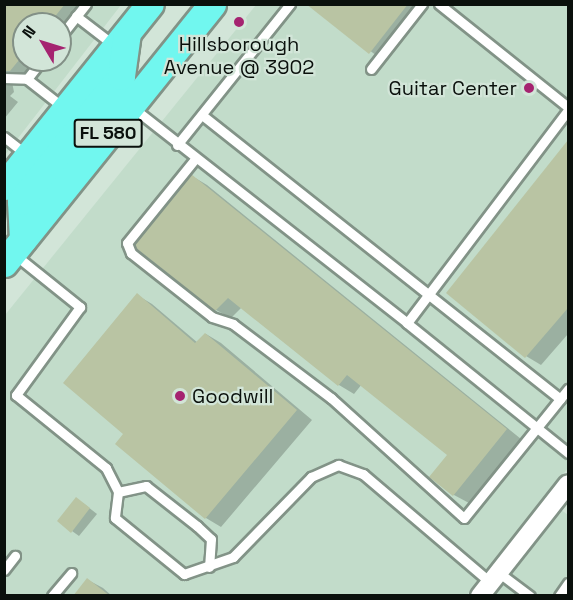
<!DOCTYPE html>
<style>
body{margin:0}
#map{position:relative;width:573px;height:600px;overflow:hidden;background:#d2e5d8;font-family:"Space Grotesk",sans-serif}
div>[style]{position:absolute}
.built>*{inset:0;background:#c2dcca}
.shadow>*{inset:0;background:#0003}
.building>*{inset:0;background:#b9c4a3}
.roads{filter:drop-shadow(2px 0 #829387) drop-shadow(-2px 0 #829387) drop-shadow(0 2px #829387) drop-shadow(0 -2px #829387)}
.service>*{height:9px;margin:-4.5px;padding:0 4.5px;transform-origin:4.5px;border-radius:4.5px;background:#fff}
.minor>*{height:18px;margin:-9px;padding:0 9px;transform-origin:9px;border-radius:9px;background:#fff}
.primary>*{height:27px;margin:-13.5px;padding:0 13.5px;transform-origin:13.5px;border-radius:13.5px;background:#71f7ef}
.dots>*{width:16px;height:16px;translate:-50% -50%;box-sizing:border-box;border:3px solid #d2e5d8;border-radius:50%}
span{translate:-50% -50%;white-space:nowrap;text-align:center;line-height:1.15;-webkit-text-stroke:4.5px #d2e5d8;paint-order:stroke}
.shield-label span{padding:2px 4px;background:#d2e5d8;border:2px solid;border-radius:4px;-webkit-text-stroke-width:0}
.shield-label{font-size:18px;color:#0a100c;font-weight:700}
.poi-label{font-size:20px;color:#0a100c}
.right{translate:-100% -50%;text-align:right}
.left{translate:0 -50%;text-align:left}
.frame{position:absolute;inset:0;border:6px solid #0a100c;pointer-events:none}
.north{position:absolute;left:12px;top:12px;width:60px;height:60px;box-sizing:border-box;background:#d2e5d8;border:2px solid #829086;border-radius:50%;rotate:308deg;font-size:16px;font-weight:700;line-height:24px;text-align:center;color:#0a100c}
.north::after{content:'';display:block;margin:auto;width:21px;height:27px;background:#a52370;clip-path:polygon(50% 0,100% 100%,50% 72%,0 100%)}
</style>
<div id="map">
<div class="built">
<div style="clip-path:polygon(evenodd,5px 5px,121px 5px,5px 155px,5px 5px,24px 24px,60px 24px,60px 60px,24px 60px,24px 24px)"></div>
<div style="clip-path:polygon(256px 5px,568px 5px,568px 468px,467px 595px,5px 596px,5px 315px)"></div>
<div style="clip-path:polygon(560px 509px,568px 515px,568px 595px,492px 596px)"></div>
</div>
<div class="shadow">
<div style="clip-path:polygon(4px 4px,86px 4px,60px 36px,60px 24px,24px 24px,24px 60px,40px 60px,24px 79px,12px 82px,14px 92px,10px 96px,18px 102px,4px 119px)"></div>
<div style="clip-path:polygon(308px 4px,430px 4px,385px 62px)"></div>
<div style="clip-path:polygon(568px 142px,568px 334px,541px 365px,526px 356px,448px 293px)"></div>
<div style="clip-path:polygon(192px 176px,207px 185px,521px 439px,469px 503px,454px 495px,449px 455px,362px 384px,354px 394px,339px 385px,242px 307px,231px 318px,216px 310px)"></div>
<div style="clip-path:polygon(137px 295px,152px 304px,198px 343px,206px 334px,221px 343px,312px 420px,221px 527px,206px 518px,125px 434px)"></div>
<div style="clip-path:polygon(83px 503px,97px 514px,79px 536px,72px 531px)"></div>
<div style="clip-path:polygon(88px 580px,103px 588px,112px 596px,75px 596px)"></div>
</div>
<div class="building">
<div style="clip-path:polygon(4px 4px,65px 4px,49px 24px,24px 24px,24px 54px,10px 71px,4px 71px)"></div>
<div style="clip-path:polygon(306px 4px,408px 4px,369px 54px)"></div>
<div style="clip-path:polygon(568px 140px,568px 308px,525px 358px,446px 293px)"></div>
<div style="clip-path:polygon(191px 174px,507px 429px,453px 496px,429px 477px,447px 455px,347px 375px,338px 386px,228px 298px,215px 311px,136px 248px,135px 244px)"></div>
<div style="clip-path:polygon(137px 293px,195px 343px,205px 333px,297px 410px,205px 519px,115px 444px,123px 434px,63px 383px)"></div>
<div style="clip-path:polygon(76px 497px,90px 508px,71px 533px,57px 521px)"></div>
<div style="clip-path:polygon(87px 578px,110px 596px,73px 596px)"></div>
</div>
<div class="roads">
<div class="service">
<div style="left:439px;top:4px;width:165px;rotate:38.6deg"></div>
<div style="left:76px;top:16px;width:49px;rotate:37.6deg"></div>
<div style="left:60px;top:37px;width:42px;rotate:-51.8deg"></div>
<div style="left:371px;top:69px;width:83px;rotate:-51.9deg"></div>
<div style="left:4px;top:78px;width:23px;rotate:2deg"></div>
<div style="left:27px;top:79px;width:47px;rotate:38.1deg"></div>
<div style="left:27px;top:79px;width:24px;rotate:-52deg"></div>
<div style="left:132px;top:107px;width:350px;rotate:38.1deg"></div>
<div style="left:407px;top:323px;width:267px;rotate:-52.9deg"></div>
<div style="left:202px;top:115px;width:457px;rotate:38.4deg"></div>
<div style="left:4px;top:137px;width:29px;rotate:38deg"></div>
<div style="left:177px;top:145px;width:181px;rotate:-51.3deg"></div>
<div style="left:195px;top:159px;width:108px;rotate:129deg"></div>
<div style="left:127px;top:243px;width:11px;rotate:68deg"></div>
<div style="left:131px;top:253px;width:103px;rotate:38.3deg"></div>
<div style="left:212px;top:317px;width:22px;rotate:18deg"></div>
<div style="left:233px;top:324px;width:123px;rotate:37.1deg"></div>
<div style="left:331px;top:398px;width:179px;rotate:42.1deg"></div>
<div style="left:464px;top:518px;width:166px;rotate:-51.1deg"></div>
<div style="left:14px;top:254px;width:85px;rotate:38.8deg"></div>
<div style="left:80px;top:307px;width:109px;rotate:126deg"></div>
<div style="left:16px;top:395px;width:116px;rotate:39deg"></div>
<div style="left:106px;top:468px;width:27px;rotate:63deg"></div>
<div style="left:118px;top:492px;width:26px;rotate:97deg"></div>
<div style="left:115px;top:518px;width:89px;rotate:39.1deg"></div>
<div style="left:184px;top:574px;width:52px;rotate:-19.1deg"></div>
<div style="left:233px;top:557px;width:112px;rotate:-45.7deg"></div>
<div style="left:311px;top:477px;width:30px;rotate:-24deg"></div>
<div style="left:338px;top:465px;width:27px;rotate:20deg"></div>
<div style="left:363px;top:474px;width:167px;rotate:40.4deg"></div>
<div style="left:407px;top:323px;width:207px;rotate:38.9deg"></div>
<div style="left:118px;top:492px;width:29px;rotate:-12deg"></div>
<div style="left:146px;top:486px;width:65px;rotate:38.1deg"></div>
<div style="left:197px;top:526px;width:19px;rotate:43deg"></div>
<div style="left:211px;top:539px;width:28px;rotate:94deg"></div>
<div style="left:4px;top:570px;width:18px;rotate:-52deg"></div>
<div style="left:498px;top:572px;width:40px;rotate:37deg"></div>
<div style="left:52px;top:596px;width:30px;rotate:-50deg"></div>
<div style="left:559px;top:596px;width:16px;rotate:-55deg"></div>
</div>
<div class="minor">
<div style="left:480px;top:596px;width:142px;rotate:-51.8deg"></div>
</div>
<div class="primary">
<div style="left:4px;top:186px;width:233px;rotate:-51.3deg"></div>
<div style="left:23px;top:239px;width:38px;rotate:-93deg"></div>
<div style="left:21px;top:201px;width:160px;rotate:-51.3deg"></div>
<div style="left:121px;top:76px;width:43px;rotate:-82.1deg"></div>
<div style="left:4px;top:263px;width:332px;rotate:-51.2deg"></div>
</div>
</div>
<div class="dots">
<div style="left:239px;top:22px;background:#a52370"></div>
<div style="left:529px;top:88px;background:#a52370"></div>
<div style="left:180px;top:396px;background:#a52370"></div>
</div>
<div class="shield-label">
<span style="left:108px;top:133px">FL 580</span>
</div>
<div class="poi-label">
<span style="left:239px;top:56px">Hillsborough<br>Avenue @ 3902</span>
<span class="right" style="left:517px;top:88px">Guitar Center</span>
<span class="left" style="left:192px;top:396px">Goodwill</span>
</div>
<div class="frame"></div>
<div class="north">N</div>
</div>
